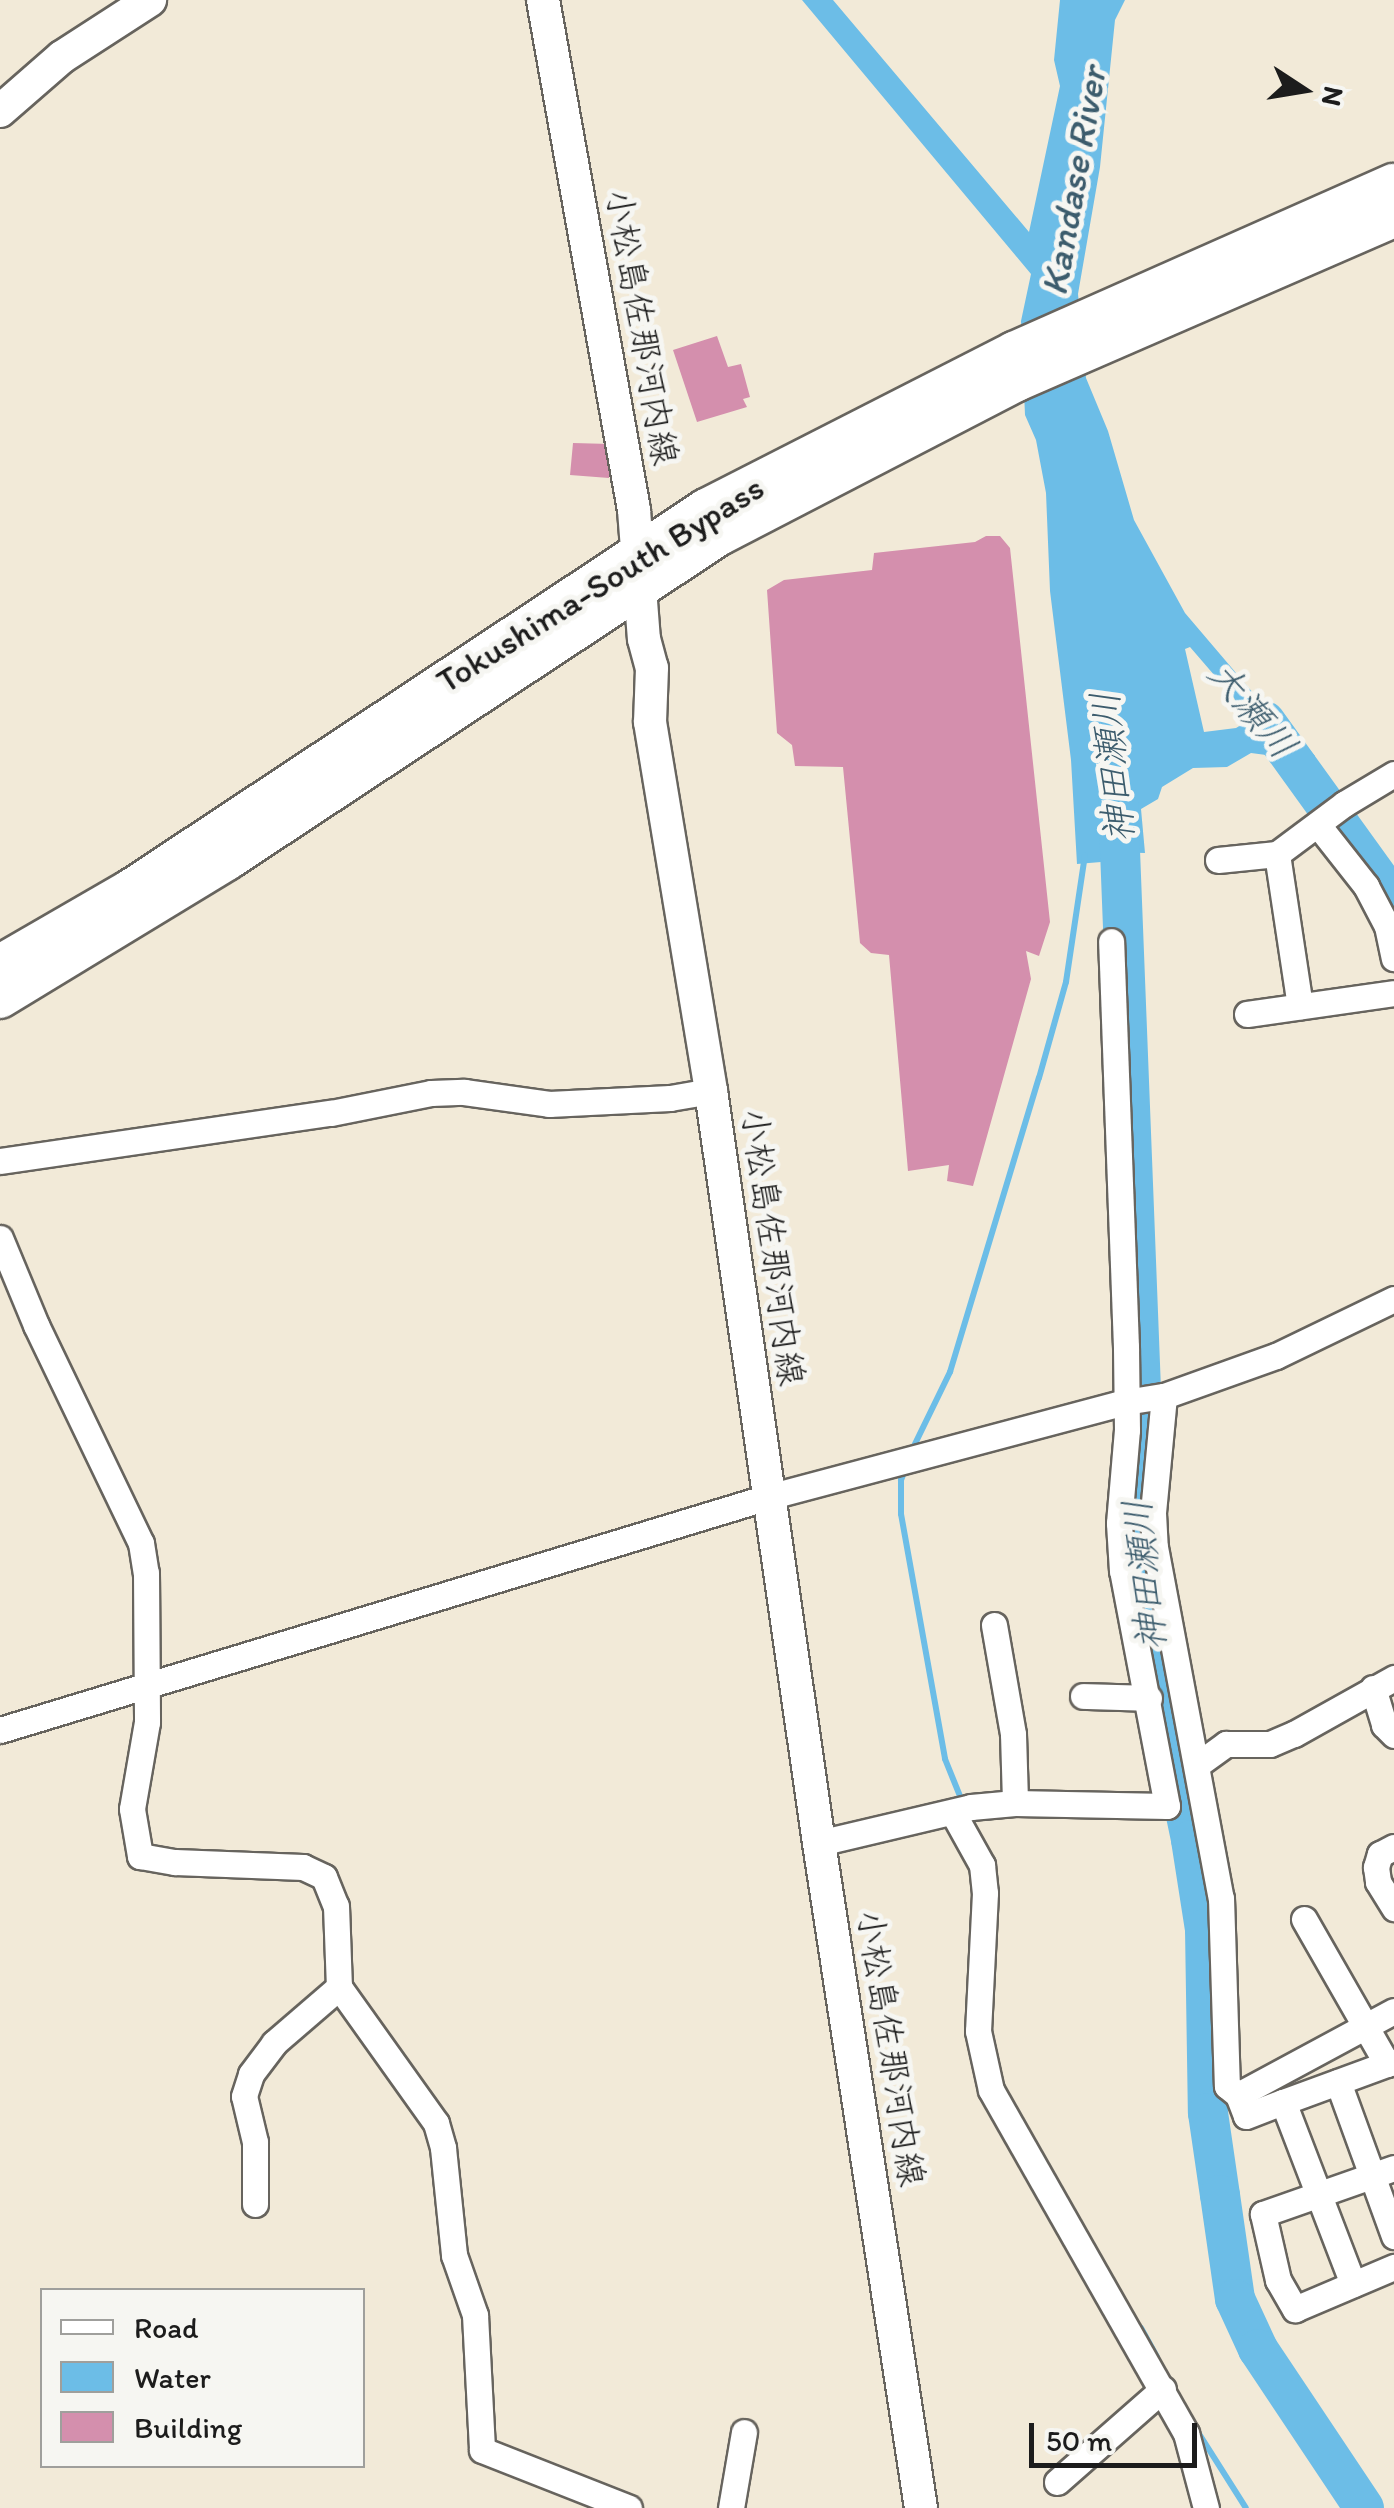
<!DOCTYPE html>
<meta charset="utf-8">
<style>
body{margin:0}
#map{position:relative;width:1394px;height:2508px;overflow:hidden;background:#f2ead8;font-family:Itim,"Klee One",sans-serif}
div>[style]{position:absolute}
.water>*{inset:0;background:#6cbde7}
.stream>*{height:6px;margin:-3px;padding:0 3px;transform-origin:3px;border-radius:3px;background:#6cbde7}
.river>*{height:40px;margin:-20px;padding:0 20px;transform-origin:20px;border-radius:20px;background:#6cbde7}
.building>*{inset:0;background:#d48fad}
.roads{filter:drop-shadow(2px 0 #67645e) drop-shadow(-2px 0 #67645e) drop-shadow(0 2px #67645e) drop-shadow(0 -2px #67645e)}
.minor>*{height:25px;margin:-12.5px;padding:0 12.5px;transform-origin:12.5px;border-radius:12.5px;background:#fff}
.major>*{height:32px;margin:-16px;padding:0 16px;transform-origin:16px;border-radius:16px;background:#fff}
.highway>*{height:38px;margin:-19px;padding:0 19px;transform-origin:19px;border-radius:19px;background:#fff}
span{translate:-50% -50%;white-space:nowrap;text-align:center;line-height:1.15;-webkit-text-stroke:10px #f6f6f2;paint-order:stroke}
.street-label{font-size:35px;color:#1c1c1c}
.water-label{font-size:38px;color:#3c5c6d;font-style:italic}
.legend{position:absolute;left:40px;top:2288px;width:325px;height:180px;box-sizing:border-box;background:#f6f6f2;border:2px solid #9f9f9c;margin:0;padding:12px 18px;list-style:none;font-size:30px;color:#1c1c1c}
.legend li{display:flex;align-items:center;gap:20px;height:50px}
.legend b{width:50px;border:2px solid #9f9f9c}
.north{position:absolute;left:1254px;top:40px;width:100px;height:100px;-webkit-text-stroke:8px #f6f6f2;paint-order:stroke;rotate:102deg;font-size:28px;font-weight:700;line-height:40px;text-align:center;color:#1c1c1c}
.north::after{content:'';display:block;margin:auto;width:35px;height:45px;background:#1c1c1c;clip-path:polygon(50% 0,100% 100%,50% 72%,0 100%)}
.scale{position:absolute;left:1029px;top:2423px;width:168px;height:45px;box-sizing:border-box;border:5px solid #1c1c1c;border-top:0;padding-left:12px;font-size:30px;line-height:35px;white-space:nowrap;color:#1c1c1c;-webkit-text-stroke:8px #f6f6f2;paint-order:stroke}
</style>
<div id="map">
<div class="water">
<div style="clip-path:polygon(evenodd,802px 0,833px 0,1029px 232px,1060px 86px,1054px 60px,1060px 0,1125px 0,1115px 20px,1100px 167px,1078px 294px,1086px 378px,1108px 431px,1134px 520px,1185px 613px,1265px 707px,1280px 716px,1315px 756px,1298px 765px,1290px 758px,1251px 753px,1227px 767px,1193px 768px,1162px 787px,1158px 799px,1141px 809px,1145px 853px,1111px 852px,1101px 862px,1077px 864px,1071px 760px,1050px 591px,1046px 493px,1036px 440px,1025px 415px,1021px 321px,1031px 274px,802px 0,1190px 647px,1234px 698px,1246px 722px,1236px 728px,1204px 732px,1185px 649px,1190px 647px)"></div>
</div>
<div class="stream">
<div style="left:912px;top:1450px;width:87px;rotate:-64deg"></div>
<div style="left:950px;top:1372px;width:307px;rotate:-73.2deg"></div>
<div style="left:1039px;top:1078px;width:100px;rotate:-74.3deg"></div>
<div style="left:1066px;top:982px;width:128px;rotate:-81.5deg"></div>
<div style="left:906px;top:1467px;width:14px;rotate:111deg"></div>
<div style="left:901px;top:1480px;width:34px;rotate:90deg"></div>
<div style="left:901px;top:1514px;width:249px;rotate:79.8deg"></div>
<div style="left:945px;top:1759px;width:45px;rotate:68deg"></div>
<div style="left:1141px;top:2328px;width:33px;rotate:61deg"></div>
<div style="left:1196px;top:2429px;width:93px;rotate:57.7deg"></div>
</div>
<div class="river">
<div style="left:1265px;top:721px;width:221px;rotate:54.2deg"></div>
<div style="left:1118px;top:799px;width:617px;rotate:87.77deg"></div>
<div style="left:1142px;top:1416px;width:96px;rotate:96deg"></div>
<div style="left:1132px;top:1511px;width:89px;rotate:84.2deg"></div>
<div style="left:1141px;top:1600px;width:245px;rotate:78.2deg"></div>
<div style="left:1191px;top:1840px;width:90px;rotate:81.1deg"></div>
<div style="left:1205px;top:1929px;width:184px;rotate:89.1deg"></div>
<div style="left:1208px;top:2113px;width:83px;rotate:81.7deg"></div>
<div style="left:1220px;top:2195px;width:105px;rotate:81.8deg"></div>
<div style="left:1235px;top:2299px;width:55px;rotate:65.3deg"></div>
<div style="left:1258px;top:2349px;width:191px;rotate:56.3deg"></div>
</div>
<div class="building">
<div style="clip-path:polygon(717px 336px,728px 367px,741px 364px,750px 397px,743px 399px,747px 407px,697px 422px,673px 350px)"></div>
<div style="clip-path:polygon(573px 443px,610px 444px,609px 478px,570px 475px)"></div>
<div style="clip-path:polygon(986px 536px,1000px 536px,1010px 548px,1050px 922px,1039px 956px,1026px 951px,1031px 979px,973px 1186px,947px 1181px,949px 1165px,908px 1171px,889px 955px,871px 953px,860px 943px,843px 767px,795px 766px,792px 745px,777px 733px,767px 590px,784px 580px,872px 570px,874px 553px,975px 542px)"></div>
</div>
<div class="roads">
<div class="minor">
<div style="left:1318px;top:825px;width:78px;rotate:51.8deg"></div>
<div style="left:1366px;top:886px;width:45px;rotate:62.3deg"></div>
<div style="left:1387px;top:926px;width:33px;rotate:78deg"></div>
<div style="left:1277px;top:854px;width:84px;rotate:-36.7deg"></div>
<div style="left:1344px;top:804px;width:58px;rotate:-31deg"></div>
<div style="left:1218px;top:860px;width:59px;rotate:-5.8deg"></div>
<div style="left:1277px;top:854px;width:154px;rotate:81.4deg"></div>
<div style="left:1247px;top:1014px;width:148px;rotate:-8.1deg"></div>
<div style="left:0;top:1161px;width:334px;rotate:-8.3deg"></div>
<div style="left:331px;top:1113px;width:102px;rotate:-11.3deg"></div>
<div style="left:431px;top:1093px;width:33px;rotate:-2deg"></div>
<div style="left:464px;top:1092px;width:86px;rotate:8deg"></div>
<div style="left:549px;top:1104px;width:121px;rotate:-2.8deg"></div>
<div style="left:670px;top:1098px;width:42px;rotate:-9.7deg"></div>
<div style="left:0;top:1238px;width:94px;rotate:67.5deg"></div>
<div style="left:36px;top:1325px;width:242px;rotate:64.3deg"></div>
<div style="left:141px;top:1543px;width:30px;rotate:81deg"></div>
<div style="left:146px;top:1573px;width:149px;rotate:89.6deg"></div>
<div style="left:147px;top:1722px;width:88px;rotate:99.8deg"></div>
<div style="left:132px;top:1809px;width:48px;rotate:80.3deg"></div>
<div style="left:140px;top:1856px;width:36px;rotate:10deg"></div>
<div style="left:175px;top:1862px;width:128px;rotate:2.2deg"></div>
<div style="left:303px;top:1867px;width:23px;rotate:25deg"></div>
<div style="left:324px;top:1877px;width:31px;rotate:68deg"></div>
<div style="left:336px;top:1906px;width:81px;rotate:87.9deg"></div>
<div style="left:339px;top:1987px;width:167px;rotate:54.5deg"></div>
<div style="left:436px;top:2123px;width:26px;rotate:74deg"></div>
<div style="left:443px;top:2148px;width:108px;rotate:84.1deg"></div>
<div style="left:454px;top:2255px;width:64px;rotate:70.7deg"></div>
<div style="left:475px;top:2315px;width:135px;rotate:87deg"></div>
<div style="left:482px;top:2450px;width:158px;rotate:21.5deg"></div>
<div style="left:1164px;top:1396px;width:118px;rotate:95.4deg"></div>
<div style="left:1153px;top:1513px;width:34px;rotate:87deg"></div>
<div style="left:1155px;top:1547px;width:357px;rotate:79.4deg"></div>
<div style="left:1221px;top:1898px;width:188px;rotate:88.2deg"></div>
<div style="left:1227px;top:2086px;width:14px;rotate:39deg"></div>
<div style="left:1238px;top:2095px;width:177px;rotate:-28.3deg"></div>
<div style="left:994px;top:1625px;width:111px;rotate:80.1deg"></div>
<div style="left:1013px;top:1734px;width:69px;rotate:88.3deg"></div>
<div style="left:1373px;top:1688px;width:39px;rotate:73deg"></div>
<div style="left:1384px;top:1725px;width:14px;rotate:45deg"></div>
<div style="left:1083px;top:1696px;width:66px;rotate:1.7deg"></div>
<div style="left:0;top:1730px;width:803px;rotate:-16.88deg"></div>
<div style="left:768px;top:1497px;width:369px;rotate:-14.9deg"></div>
<div style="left:1125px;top:1402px;width:39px;rotate:-9deg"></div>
<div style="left:1164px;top:1396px;width:119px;rotate:-19.7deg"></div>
<div style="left:1276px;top:1356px;width:131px;rotate:-25.8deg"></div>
<div style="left:1197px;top:1765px;width:36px;rotate:-36deg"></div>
<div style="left:1226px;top:1744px;width:44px"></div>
<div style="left:1270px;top:1744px;width:26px;rotate:-23deg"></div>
<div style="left:1294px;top:1734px;width:115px;rotate:-29.2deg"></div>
<div style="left:953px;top:1813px;width:60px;rotate:60.9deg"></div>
<div style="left:982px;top:1865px;width:28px;rotate:84deg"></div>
<div style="left:985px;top:1893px;width:138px;rotate:92.9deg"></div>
<div style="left:978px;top:2031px;width:60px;rotate:77.6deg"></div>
<div style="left:991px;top:2090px;width:395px;rotate:60.4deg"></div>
<div style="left:1186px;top:2433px;width:78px;rotate:75.1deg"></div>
<div style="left:819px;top:1843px;width:156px;rotate:-13.3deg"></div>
<div style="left:971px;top:1807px;width:44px;rotate:-5.2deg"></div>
<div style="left:1015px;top:1803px;width:152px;rotate:1.1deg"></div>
<div style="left:1167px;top:1806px;width:239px;rotate:-100.8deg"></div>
<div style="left:1122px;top:1571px;width:48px;rotate:-93.6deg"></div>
<div style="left:1119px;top:1523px;width:93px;rotate:-85.1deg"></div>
<div style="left:1127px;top:1430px;width:83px;rotate:-90.7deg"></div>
<div style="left:1126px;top:1347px;width:406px;rotate:-92.1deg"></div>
<div style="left:1394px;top:1847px;width:16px;rotate:153deg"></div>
<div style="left:1380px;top:1854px;width:14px;rotate:107deg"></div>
<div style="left:1376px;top:1867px;width:15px;rotate:82deg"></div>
<div style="left:1378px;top:1882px;width:31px;rotate:58deg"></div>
<div style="left:1304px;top:1919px;width:167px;rotate:60.2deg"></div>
<div style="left:1387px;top:2064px;width:7px;rotate:-16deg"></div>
<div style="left:1338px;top:2082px;width:164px;rotate:70deg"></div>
<div style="left:1238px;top:2095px;width:22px;rotate:69deg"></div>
<div style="left:1246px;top:2116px;width:40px;rotate:-21deg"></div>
<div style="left:1394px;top:2168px;width:139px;rotate:160.7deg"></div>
<div style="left:1263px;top:2214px;width:68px;rotate:77.2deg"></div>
<div style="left:1278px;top:2280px;width:34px;rotate:60deg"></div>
<div style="left:1295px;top:2309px;width:108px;rotate:-23deg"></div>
<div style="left:255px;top:2204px;width:62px;rotate:-90deg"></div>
<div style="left:255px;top:2142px;width:47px;rotate:-103.4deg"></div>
<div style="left:244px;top:2096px;width:23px;rotate:-72deg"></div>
<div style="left:251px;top:2074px;width:39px;rotate:-53deg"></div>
<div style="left:274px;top:2043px;width:86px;rotate:-40.7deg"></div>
<div style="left:1353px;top:2284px;width:195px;rotate:-111deg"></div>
<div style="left:1283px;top:2102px;width:111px;rotate:-20.1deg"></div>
<div style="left:1057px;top:2482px;width:141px;rotate:-41.3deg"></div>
<div style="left:731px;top:2508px;width:77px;rotate:-80.3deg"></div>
</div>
<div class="major">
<div style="left:543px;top:0;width:518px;rotate:79.88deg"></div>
<div style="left:634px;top:510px;width:129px;rotate:85.6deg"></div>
<div style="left:644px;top:639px;width:30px;rotate:75deg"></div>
<div style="left:652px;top:668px;width:54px;rotate:92.1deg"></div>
<div style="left:650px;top:722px;width:374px;rotate:80.6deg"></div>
<div style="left:711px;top:1091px;width:760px;rotate:81.83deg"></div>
<div style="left:819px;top:1843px;width:673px;rotate:81.28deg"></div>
<div style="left:0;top:111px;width:82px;rotate:-41.1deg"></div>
<div style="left:62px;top:57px;width:105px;rotate:-32.9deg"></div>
</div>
<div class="highway">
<div style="left:0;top:964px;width:150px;rotate:-30deg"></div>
<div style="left:130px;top:889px;width:691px;rotate:-33.48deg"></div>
<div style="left:706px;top:508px;width:346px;rotate:-27deg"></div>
<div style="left:1014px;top:351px;width:415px;rotate:-23.9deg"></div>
<div style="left:0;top:999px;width:266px;rotate:-31.3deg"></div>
<div style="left:227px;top:861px;width:588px;rotate:-33.42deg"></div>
<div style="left:718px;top:537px;width:337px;rotate:-27.4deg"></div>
<div style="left:1017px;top:382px;width:411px;rotate:-23.5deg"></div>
</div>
</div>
<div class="street-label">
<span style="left:642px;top:327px;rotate:80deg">小松島佐那河内線</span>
<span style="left:600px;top:584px;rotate:-32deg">Tokushima-South Bypass</span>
<span style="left:773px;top:1247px;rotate:82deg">小松島佐那河内線</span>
<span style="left:891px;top:2048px;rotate:81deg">小松島佐那河内線</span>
</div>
<div class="water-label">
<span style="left:1074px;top:181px;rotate:-80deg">Kandase River</span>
<span style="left:1252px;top:710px;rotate:50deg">大瀬川</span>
<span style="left:1113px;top:767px;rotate:-96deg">神田瀬川</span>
<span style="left:1145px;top:1575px;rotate:-96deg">神田瀬川</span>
</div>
<ul class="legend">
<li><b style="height:12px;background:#fff"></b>Road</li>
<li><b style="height:28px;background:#6cbde7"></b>Water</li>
<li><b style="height:28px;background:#d48fad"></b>Building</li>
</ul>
<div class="north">N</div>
<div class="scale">50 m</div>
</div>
